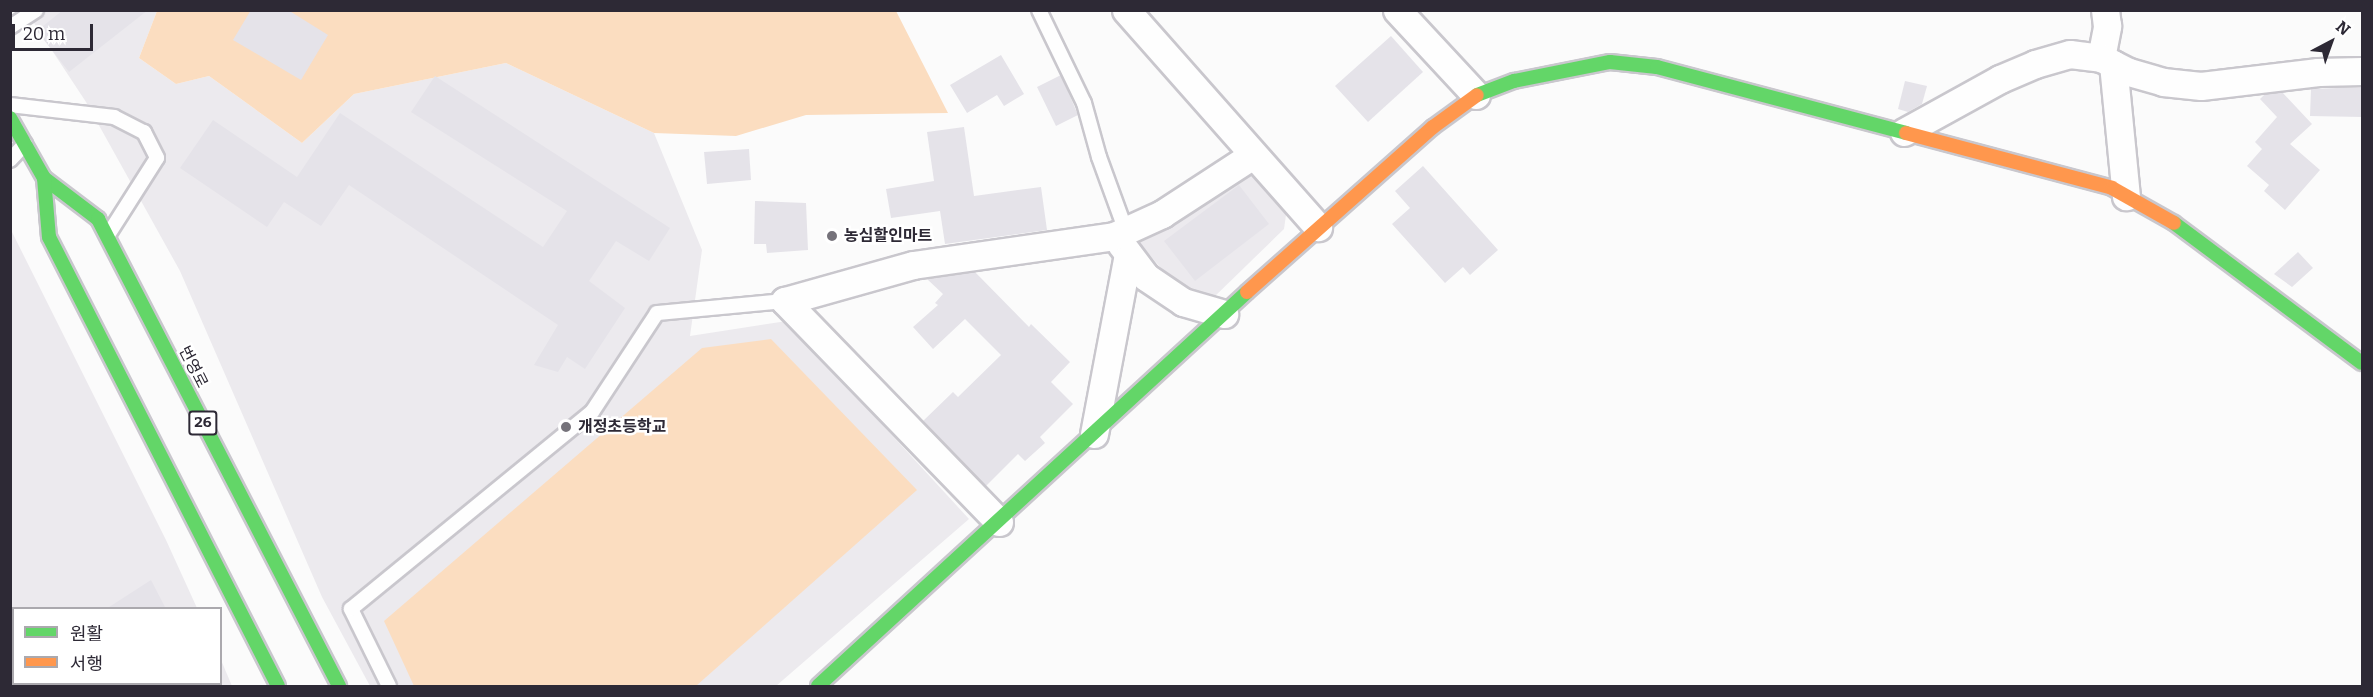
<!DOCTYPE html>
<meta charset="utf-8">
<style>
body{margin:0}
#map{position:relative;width:2373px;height:697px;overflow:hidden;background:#fbfbfb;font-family:Bitter,"Noto Sans KR",serif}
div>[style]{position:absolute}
.built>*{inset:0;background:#eceaee}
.green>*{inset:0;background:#fbddc0}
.building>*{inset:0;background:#e5e3e9}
.roads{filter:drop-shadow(2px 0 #c9c7cd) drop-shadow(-2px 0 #c9c7cd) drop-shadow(0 2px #c9c7cd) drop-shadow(0 -2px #c9c7cd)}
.lane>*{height:14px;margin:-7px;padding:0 7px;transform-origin:7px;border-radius:7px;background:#fefefe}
.street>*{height:27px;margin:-13.5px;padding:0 13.5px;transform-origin:13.5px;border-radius:13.5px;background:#fefefe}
.fast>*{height:14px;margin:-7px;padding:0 7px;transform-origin:7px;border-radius:7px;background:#63d668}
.slow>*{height:14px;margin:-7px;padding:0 7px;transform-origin:7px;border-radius:7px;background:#ff974d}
.dots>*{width:16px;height:16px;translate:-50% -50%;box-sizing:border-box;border:3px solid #fff;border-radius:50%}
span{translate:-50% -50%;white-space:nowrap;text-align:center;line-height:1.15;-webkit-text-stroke:5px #fff;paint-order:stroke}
.shield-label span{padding:2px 4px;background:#fff;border:2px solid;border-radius:4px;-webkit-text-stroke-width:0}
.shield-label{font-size:15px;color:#2d2935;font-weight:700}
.poi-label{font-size:16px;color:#2d2935;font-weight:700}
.left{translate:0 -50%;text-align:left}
.street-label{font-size:16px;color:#2d2935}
.frame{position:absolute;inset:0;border:12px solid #2d2935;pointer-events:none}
.legend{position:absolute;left:12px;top:607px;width:210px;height:78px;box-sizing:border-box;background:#fff;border:2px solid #aba9ae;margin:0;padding:8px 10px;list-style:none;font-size:18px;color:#2d2935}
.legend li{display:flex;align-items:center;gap:12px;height:30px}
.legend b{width:30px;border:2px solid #aba9ae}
.north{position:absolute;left:2301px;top:12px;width:60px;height:60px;-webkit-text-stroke:4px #fff;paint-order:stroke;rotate:41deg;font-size:16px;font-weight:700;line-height:24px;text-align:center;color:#2d2935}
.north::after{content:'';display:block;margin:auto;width:21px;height:27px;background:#2d2935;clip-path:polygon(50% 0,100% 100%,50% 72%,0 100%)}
.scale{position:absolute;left:12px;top:24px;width:81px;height:27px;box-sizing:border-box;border:3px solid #2d2935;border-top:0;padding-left:8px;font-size:18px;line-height:21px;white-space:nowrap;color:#2d2935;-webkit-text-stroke:4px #fff;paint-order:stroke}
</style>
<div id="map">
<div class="built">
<div style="clip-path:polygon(26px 11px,157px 11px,139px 58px,176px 84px,209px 76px,302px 143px,354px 94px,506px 63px,654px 133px,702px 250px,690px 336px,787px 321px,969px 519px,776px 686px,370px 686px,322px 597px,180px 271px,86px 102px)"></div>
<div style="clip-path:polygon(1249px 168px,1287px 208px,1284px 229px,1211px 300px,1178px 288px,1136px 239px)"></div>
<div style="clip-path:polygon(10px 228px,166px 540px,197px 608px,14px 608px,14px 684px,220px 684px,221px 660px,232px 686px,11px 686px)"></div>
</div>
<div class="green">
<div style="clip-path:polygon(157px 11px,896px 11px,948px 113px,806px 115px,736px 136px,654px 133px,506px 63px,354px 94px,302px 143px,209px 76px,176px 84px,139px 58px)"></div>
<div style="clip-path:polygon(771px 339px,917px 490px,696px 686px,414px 686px,384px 621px,702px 348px)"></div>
</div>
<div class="building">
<div style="clip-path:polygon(63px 10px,148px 10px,69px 72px,37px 31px)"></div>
<div style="clip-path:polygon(251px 10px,288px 10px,328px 35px,301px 80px,233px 40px)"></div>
<div style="clip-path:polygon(1391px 36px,1423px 72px,1368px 122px,1335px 86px)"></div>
<div style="clip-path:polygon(1001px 55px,1024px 94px,1004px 106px,997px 95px,967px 113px,950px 85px)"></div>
<div style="clip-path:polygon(1061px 75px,1078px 115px,1056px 126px,1037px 87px)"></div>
<div style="clip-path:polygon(435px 76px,670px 228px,649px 261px,616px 241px,589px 281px,625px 308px,585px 369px,567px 357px,558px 372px,534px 365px,558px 325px,349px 185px,321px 226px,284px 202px,267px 227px,180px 168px,213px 120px,297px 177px,340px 113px,543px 247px,567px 211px,411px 112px)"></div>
<div style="clip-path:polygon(1905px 81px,1927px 86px,1922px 104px,1908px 112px,1898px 109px)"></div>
<div style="clip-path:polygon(2362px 87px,2362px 117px,2310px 116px,2311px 89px)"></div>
<div style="clip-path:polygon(2282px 92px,2312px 124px,2290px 144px,2320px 170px,2285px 210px,2264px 191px,2269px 185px,2247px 166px,2262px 149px,2255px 142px,2277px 117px,2260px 99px,2265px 94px)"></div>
<div style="clip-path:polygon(964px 127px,974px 196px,1041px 187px,1047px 230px,945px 244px,940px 211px,891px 218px,886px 189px,934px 181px,927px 132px)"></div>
<div style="clip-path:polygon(749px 149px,751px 180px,707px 184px,704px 152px)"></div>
<div style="clip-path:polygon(1423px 166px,1498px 250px,1470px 275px,1463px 267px,1445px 283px,1392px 224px,1410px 208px,1395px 191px)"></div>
<div style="clip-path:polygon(1239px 185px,1269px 224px,1195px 281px,1164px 241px)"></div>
<div style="clip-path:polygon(755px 201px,806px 203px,808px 250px,767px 253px,766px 244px,754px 244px)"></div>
<div style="clip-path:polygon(2298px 252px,2313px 268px,2292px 287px,2274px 274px)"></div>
<div style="clip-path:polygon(975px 272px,1029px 327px,1031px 324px,1070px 362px,1051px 382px,1073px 404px,1040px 437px,1045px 443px,1025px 461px,1018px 454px,986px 486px,923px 421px,953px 392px,958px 397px,1001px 355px,965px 319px,933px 349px,913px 327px,938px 305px,935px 303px,943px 294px,927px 279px)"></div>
<div style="clip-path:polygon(151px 580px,166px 609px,106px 609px)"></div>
</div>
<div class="roads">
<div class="lane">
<div style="left:1039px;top:10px;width:103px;rotate:64.2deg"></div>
<div style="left:1084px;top:103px;width:56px;rotate:74.5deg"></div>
<div style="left:1099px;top:157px;width:79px;rotate:70deg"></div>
<div style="left:10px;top:27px;width:31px;rotate:-33deg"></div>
<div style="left:10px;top:105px;width:105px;rotate:6.6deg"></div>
<div style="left:114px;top:117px;width:34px;rotate:27deg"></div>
<div style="left:144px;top:132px;width:29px;rotate:63deg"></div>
<div style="left:157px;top:158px;width:91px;rotate:122.5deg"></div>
<div style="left:10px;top:160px;width:22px;rotate:-47deg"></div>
<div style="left:389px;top:686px;width:86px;rotate:-116.3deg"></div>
<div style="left:351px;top:609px;width:311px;rotate:-39.3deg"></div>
<div style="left:592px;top:412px;width:118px;rotate:-56.7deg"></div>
<div style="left:657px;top:313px;width:129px;rotate:-5.4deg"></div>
</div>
<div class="street">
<div style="left:1126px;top:10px;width:290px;rotate:48.5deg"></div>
<div style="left:1397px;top:10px;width:116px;rotate:47.1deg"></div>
<div style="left:2101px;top:58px;width:33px;rotate:-79deg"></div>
<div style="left:2107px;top:26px;width:16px;rotate:-97deg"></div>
<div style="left:2113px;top:64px;width:133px;rotate:84.4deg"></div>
<div style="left:1904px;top:132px;width:110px;rotate:-28.9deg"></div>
<div style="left:2000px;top:79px;width:38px;rotate:-23deg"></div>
<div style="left:2035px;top:64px;width:36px;rotate:-16deg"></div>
<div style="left:2070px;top:54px;width:31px;rotate:7deg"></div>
<div style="left:2101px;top:58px;width:31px;rotate:27deg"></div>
<div style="left:2129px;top:72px;width:35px;rotate:16deg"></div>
<div style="left:2163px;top:82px;width:38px;rotate:6deg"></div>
<div style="left:2201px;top:86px;width:118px;rotate:-6.8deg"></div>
<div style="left:2318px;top:72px;width:44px;rotate:-1.3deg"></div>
<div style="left:1121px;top:244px;width:41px;rotate:52.9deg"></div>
<div style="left:1146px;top:277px;width:45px;rotate:34deg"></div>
<div style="left:1183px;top:302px;width:43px;rotate:16.3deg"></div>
<div style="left:1094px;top:434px;width:183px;rotate:-79.3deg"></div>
<div style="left:999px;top:522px;width:308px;rotate:-134.1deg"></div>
<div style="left:785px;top:301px;width:133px;rotate:-15.7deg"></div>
<div style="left:913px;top:265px;width:203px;rotate:-8.2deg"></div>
<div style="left:1114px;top:236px;width:53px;rotate:-24.6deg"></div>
<div style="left:1162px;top:214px;width:108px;rotate:-33deg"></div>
</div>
<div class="fast">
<div style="left:1477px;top:95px;width:40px;rotate:-21deg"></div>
<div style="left:1514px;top:81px;width:98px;rotate:-11.2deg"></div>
<div style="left:1610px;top:62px;width:47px;rotate:6.1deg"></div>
<div style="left:1657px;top:67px;width:258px;rotate:14.8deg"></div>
<div style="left:10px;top:118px;width:69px;rotate:60.5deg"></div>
<div style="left:44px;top:178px;width:68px;rotate:37.2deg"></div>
<div style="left:98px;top:219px;width:526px;rotate:62.7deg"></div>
<div style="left:44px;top:178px;width:59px;rotate:85.2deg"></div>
<div style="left:49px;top:237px;width:504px;rotate:62.98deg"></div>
<div style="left:2174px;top:223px;width:234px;rotate:36.7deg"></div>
<div style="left:818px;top:686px;width:582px;rotate:-42.56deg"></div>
</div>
<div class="slow">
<div style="left:1906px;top:133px;width:213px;rotate:14.9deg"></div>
<div style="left:2112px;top:188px;width:71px;rotate:29.4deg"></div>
<div style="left:1247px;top:292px;width:249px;rotate:-41.6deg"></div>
<div style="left:1433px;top:127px;width:54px;rotate:-36deg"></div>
</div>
</div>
<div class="dots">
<div style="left:832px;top:236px;background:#75727a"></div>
<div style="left:566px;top:427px;background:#75727a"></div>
</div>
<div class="shield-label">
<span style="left:203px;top:423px">26</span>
</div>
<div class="poi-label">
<span class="left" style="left:844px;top:236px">농심할인마트</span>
<span class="left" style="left:578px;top:427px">개정초등학교</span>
</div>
<div class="street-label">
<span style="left:193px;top:367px;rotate:63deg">번영로</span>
</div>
<div class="frame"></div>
<ul class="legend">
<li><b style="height:8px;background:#63d668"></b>원활</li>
<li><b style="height:8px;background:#ff974d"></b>서행</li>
</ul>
<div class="north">N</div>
<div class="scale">20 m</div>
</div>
